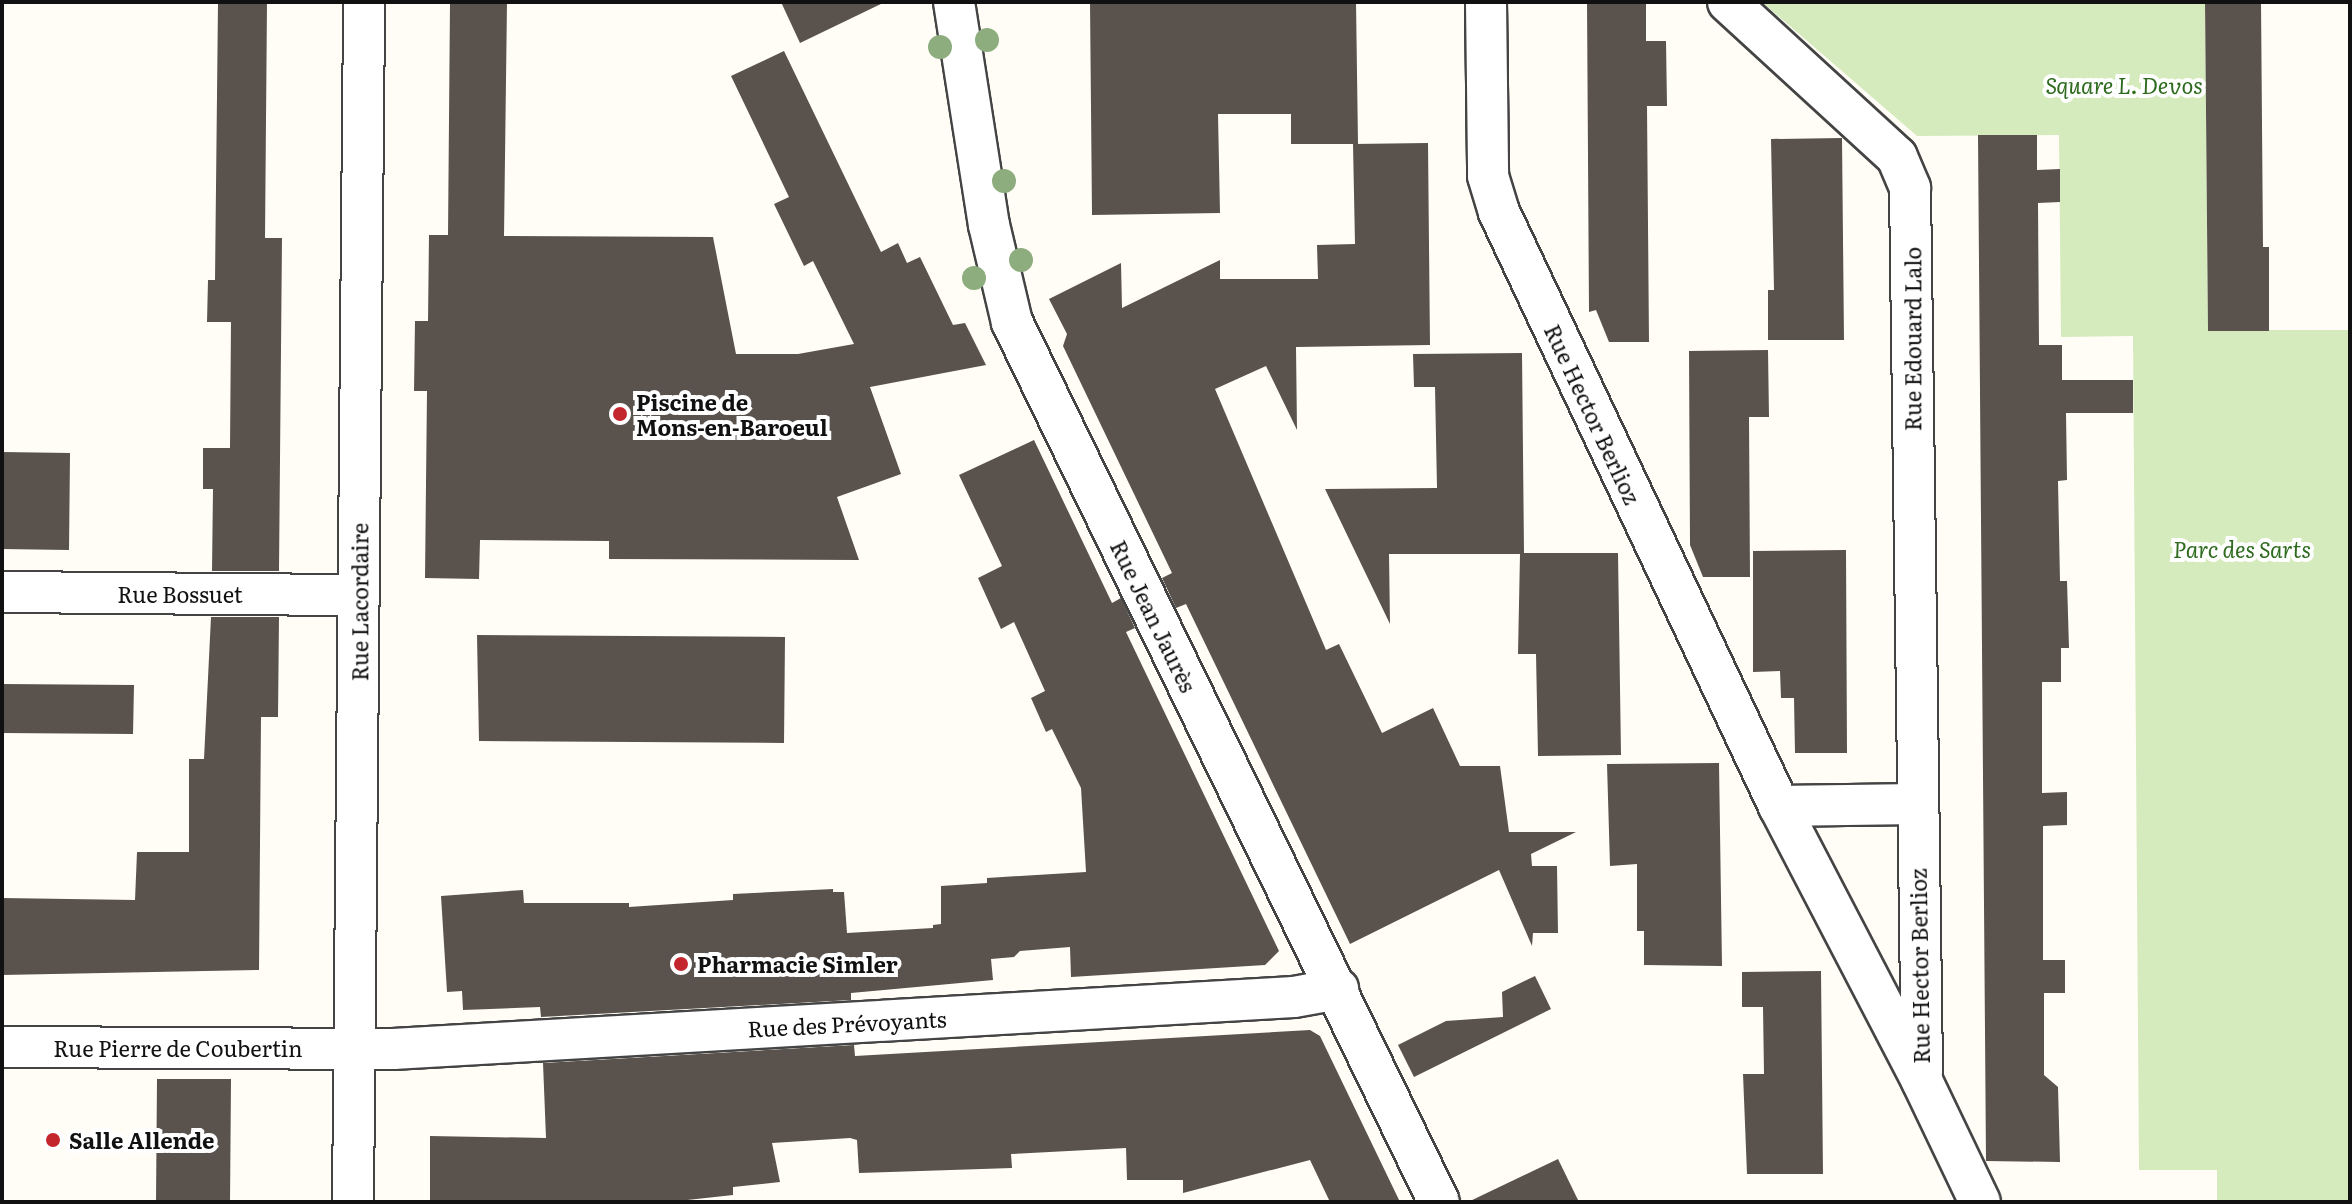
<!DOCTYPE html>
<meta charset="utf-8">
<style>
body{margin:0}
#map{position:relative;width:2352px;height:1204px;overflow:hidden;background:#fffdf5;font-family:Literata,serif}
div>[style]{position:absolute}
.green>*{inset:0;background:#d5ebbd}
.building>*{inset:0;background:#5a524d}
.roads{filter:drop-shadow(2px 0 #444) drop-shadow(-2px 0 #444) drop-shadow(0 2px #444) drop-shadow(0 -2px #444)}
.minor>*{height:40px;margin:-20px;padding:0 20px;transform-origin:20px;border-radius:20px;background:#fff}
.trees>*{width:24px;height:24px;margin:-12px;border-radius:50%;background:#8dad7f}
.dots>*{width:22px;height:22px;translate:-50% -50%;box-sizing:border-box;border:4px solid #fff;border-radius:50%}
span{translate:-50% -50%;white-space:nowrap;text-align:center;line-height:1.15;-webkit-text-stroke:8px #fff;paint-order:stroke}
.park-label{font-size:22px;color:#2f6b1f;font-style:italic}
.street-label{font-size:22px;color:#111}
.poi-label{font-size:22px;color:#111;font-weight:700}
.left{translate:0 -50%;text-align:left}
.frame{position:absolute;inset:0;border:4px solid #111;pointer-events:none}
</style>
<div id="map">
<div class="green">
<div style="clip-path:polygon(1762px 2px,2205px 2px,2208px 330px,2350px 330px,2350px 1202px,2217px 1202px,2217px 1170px,2139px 1170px,2133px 336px,2061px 337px,2059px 135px,1917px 136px)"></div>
</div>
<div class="building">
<div style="clip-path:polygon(218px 2px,267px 2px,265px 238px,282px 238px,279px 571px,212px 571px,213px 489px,203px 489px,203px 448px,230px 448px,231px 322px,207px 322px,208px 280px,215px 280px)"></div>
<div style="clip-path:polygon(450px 2px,507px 2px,504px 236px,713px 237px,736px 354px,798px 354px,854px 344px,813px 261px,804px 266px,774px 204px,789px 197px,731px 76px,784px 51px,881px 252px,898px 243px,907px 263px,920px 257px,953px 325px,965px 323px,986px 365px,870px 387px,901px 474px,837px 497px,859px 560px,609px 559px,609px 541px,480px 540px,479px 579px,425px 578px,427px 391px,414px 391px,415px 321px,428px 321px,429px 235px,448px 235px)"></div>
<div style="clip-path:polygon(781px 2px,885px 2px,800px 43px)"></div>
<div style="clip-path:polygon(1090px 2px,1356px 2px,1358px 144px,1291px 144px,1291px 114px,1218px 114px,1220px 213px,1092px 215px)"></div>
<div style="clip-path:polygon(1587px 2px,1646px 2px,1646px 41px,1666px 41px,1667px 106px,1647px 106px,1649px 342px,1609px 342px,1596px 310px,1589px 312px)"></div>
<div style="clip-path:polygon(2205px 2px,2261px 2px,2263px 247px,2269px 247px,2269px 331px,2208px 331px)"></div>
<div style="clip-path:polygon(1978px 135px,2037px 135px,2037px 170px,2060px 169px,2060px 202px,2038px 203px,2039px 345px,2062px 345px,2062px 380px,2133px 380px,2133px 413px,2066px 413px,2067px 480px,2058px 481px,2060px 581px,2067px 581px,2069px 648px,2061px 648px,2061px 682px,2042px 682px,2042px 793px,2067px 792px,2067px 825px,2043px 826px,2043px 960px,2065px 960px,2065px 993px,2044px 993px,2044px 1075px,2058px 1087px,2060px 1162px,1986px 1161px)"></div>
<div style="clip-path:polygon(1842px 138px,1844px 340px,1768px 340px,1768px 290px,1774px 290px,1771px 139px)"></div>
<div style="clip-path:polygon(1428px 143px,1430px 345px,1296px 347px,1297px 430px,1266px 366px,1215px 389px,1326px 650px,1339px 644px,1382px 733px,1433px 708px,1460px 766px,1500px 766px,1509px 832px,1576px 832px,1531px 854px,1532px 866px,1557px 866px,1558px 933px,1533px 933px,1532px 946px,1499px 870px,1350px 944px,1186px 604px,1176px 608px,1162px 578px,1172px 573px,1063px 346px,1067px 334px,1049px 299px,1121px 263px,1122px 308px,1220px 260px,1220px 279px,1318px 279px,1317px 245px,1355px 244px,1353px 144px)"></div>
<div style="clip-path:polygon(1768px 350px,1769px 417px,1749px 417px,1750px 577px,1703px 577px,1690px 545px,1689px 351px)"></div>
<div style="clip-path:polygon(1522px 353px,1524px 553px,1618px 553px,1621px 755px,1538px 756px,1536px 654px,1518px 654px,1520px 554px,1389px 554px,1390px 624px,1325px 489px,1437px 488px,1435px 387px,1414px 387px,1413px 354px)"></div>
<div style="clip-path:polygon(1034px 440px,1112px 603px,1121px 598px,1135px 628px,1126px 632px,1279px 951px,1265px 965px,1071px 977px,1070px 947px,1020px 951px,1014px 957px,991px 959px,993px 980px,851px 993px,851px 1000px,541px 1017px,540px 1007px,463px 1010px,462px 991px,447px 992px,441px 896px,523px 890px,524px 903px,629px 903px,629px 907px,733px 900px,733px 894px,833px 889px,833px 892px,844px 892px,847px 933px,933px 928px,933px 925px,941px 924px,941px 886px,987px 883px,987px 878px,1086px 872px,1081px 788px,1052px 729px,1046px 732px,1031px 698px,1045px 691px,1014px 622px,1001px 629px,978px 578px,1002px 566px,959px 475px)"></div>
<div style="clip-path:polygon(2px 452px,70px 453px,69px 550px,2px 549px)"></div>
<div style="clip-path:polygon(1846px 550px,1847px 753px,1795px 753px,1794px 698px,1781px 698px,1780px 671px,1753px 672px,1753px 551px)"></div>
<div style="clip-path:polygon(211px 617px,279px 617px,278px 717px,261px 717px,259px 970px,2px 975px,2px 898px,135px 900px,137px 852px,189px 852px,189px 759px,204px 759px)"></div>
<div style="clip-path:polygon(477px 635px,785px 637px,784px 743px,479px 741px)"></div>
<div style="clip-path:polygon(2px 684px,134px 685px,133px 734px,2px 733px)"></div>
<div style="clip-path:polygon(1719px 763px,1722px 966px,1644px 965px,1644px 931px,1637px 931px,1637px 864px,1610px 866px,1607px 764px)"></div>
<div style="clip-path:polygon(1821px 971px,1823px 1174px,1747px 1174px,1743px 1074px,1764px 1074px,1763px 1007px,1742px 1007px,1742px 972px)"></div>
<div style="clip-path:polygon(1535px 976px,1551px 1009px,1414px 1077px,1398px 1045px,1446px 1021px,1503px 1017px,1502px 992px)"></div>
<div style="clip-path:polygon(1310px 1030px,1320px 1036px,1400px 1202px,1330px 1202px,1310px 1160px,1183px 1193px,1183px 1180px,1127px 1180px,1126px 1148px,1011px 1154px,1012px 1168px,859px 1173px,857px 1140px,850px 1138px,772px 1143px,780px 1182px,733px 1187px,733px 1195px,669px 1202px,430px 1202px,430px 1136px,546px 1138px,543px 1063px,854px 1045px,855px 1056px)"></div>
<div style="clip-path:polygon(157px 1079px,231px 1079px,230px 1202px,156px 1202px)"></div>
<div style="clip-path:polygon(1558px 1159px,1579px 1202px,1468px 1202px)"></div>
</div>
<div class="roads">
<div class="minor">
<div style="left:954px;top:2px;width:226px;rotate:81.1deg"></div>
<div style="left:989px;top:225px;width:100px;rotate:76.7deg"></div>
<div style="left:1012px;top:322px;width:978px;rotate:64.12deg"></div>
<div style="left:1486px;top:2px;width:174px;rotate:89.3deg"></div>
<div style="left:1488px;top:176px;width:38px;rotate:73deg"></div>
<div style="left:1499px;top:212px;width:657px;rotate:64.76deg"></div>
<div style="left:1779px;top:806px;width:310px;rotate:62.5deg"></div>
<div style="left:1922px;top:1081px;width:134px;rotate:64.4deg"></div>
<div style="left:1728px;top:2px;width:229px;rotate:42.5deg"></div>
<div style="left:1897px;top:157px;width:34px;rotate:67deg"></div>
<div style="left:1910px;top:188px;width:885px;rotate:89.22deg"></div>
<div style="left:2px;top:592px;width:357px;rotate:0.5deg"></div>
<div style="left:1779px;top:806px;width:136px;rotate:-0.8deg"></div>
<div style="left:2px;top:1047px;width:391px;rotate:0.3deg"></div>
<div style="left:393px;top:1049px;width:902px;rotate:-3.3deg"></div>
<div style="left:1294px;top:997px;width:45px;rotate:-10.3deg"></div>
<div style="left:353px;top:1202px;width:1200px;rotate:-89.47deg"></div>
</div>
</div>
<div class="trees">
<div style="left:987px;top:40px"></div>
<div style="left:940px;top:47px"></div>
<div style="left:1004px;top:181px"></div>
<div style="left:1021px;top:260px"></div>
<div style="left:974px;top:278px"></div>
</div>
<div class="dots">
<div style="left:620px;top:414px;background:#c4262e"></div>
<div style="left:681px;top:964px;background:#c4262e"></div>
<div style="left:53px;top:1140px;background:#c4262e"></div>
</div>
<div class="park-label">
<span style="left:2124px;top:85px">Square L. Devos</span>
<span style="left:2242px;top:549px">Parc des Sarts</span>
</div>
<div class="street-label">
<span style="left:1912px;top:339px;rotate:-90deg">Rue Edouard Lalo</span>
<span style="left:1593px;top:414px;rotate:65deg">Rue Hector Berlioz</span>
<span style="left:180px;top:594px">Rue Bossuet</span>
<span style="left:359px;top:602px;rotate:-90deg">Rue Lacordaire</span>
<span style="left:1154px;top:616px;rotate:64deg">Rue Jean Jaurès</span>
<span style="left:1919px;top:966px;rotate:-91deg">Rue Hector Berlioz</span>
<span style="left:847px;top:1023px;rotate:-3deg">Rue des Prévoyants</span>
<span style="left:178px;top:1048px">Rue Pierre de Coubertin</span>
</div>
<div class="poi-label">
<span class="left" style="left:636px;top:414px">Piscine de<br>Mons-en-Baroeul</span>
<span class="left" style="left:697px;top:964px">Pharmacie Simler</span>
<span class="left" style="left:69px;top:1140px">Salle Allende</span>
</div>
<div class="frame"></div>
</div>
